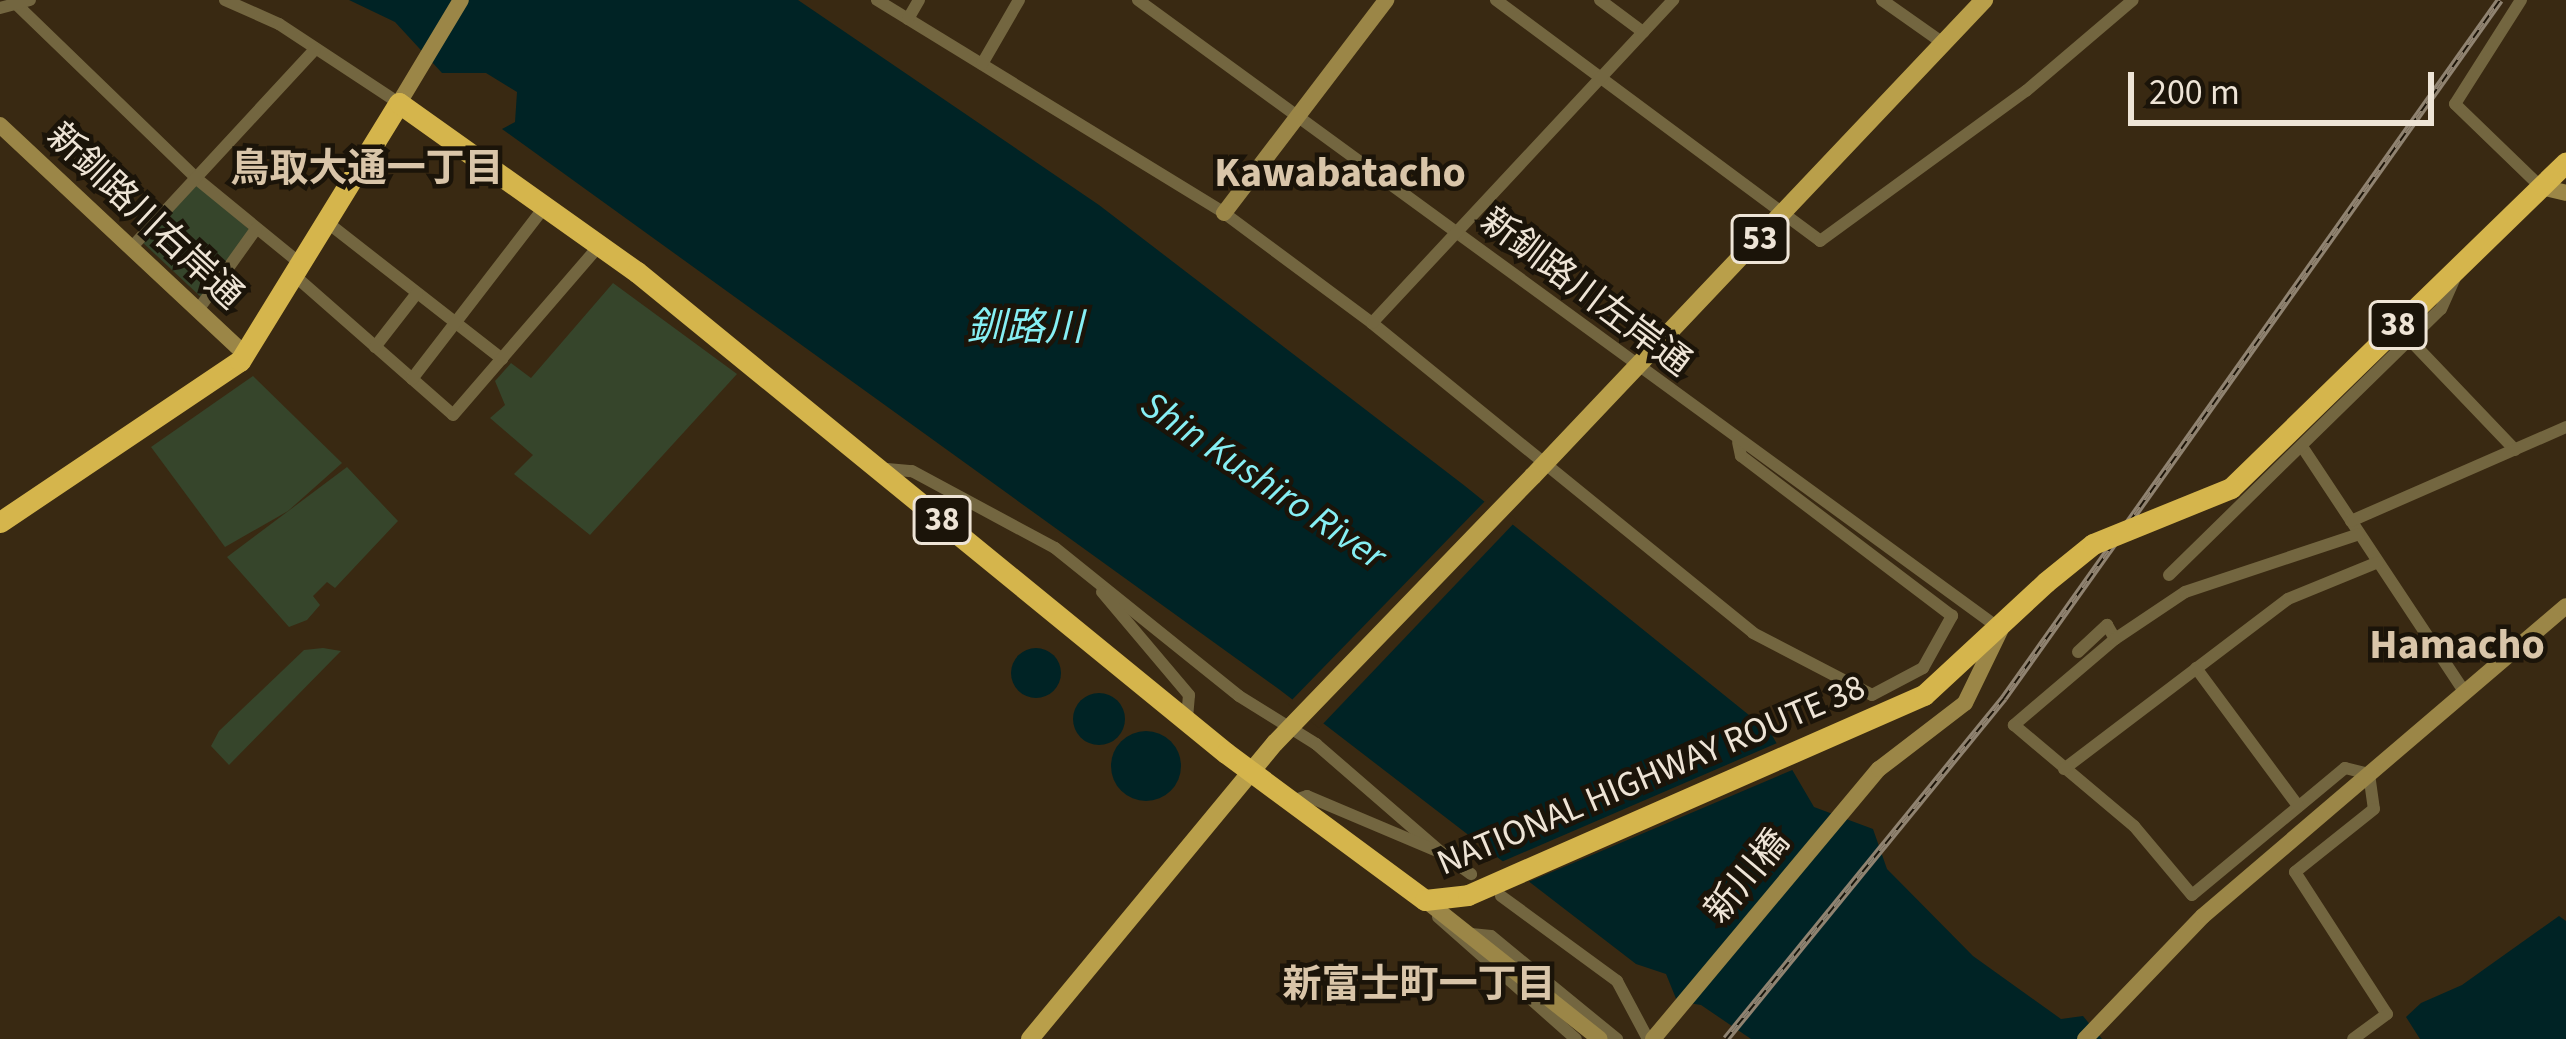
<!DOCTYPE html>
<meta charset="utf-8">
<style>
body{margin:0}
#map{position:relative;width:2566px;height:1039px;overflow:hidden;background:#392912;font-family:"Source Sans 3","Noto Sans JP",sans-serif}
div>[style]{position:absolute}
.green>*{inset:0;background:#36452b}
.water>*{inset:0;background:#002325}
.round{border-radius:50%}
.pier>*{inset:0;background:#392912}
.street>*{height:12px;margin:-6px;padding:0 6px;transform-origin:6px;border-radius:6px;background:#736640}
.secondary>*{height:16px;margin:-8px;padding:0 8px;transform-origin:8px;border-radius:8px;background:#9b8647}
.primary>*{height:18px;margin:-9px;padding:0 9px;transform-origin:9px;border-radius:9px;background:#b99f4a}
.highway>*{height:21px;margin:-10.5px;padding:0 10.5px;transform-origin:10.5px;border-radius:10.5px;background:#d5b54c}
.rail>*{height:8px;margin-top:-4px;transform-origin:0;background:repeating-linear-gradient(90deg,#1b1409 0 9px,#908371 0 18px);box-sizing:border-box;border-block:3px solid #908371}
.primary-bridge>*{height:18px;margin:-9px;padding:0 9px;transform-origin:9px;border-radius:9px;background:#b99f4a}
.highway-bridge>*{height:21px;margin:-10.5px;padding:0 10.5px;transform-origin:10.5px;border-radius:10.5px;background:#d5b54c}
span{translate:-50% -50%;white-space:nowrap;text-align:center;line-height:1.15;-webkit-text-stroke:9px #1b1409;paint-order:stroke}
.shield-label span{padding:3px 9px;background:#1b1409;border:3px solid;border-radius:9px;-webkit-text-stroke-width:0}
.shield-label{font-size:33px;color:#eee4d6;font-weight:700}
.street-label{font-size:36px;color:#eee4d6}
.neighbourhood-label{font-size:39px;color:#d9c5a9;font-weight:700}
.water-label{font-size:39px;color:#86eff4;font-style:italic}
.quarter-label{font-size:42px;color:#d9c5a9;font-weight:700}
.scale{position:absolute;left:2128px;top:72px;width:306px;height:54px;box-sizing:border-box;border:6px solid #eee4d6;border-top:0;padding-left:15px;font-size:36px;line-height:42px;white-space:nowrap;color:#eee4d6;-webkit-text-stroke:9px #1b1409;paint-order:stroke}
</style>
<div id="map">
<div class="green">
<div style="clip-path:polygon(198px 183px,252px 232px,203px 299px,141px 241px)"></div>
<div style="clip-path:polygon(613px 283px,737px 374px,590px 535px,514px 474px,533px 455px,490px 418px,505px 405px,495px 381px,511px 363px,531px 378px)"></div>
<div style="clip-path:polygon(253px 376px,342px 463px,288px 511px,225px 547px,151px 447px)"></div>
<div style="clip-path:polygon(347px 467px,398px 521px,335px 588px,327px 582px,313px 596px,320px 605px,307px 620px,289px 627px,227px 557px)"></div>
<div style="clip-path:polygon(323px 648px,341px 651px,229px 765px,211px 746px,219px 731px,304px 650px)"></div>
</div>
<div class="water">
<div style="clip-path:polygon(349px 0,798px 0,1099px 205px,1465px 486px,1770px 732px,1814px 807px,1873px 829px,1887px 869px,1973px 956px,2061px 1019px,2083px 1016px,2102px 1039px,1751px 1039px,1701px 1005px,1677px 1001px,1666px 974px,1636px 964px,1280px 690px,502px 129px,515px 122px,517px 92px,486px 73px,442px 73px,395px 22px)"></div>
<div class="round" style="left:1011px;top:648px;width:50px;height:50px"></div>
<div class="round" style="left:1073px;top:693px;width:52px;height:52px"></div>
<div class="round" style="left:1111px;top:731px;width:70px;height:70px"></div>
<div style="clip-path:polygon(2559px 916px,2566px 921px,2566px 1039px,2420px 1039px,2406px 1017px,2421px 1003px,2462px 985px)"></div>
</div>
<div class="pier">
<div style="clip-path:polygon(1489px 497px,1517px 520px,1319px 728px,1288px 704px)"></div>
<div style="clip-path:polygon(1782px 741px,1797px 768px,1526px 883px,1499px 863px)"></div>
</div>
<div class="street">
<div style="left:225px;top:0;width:59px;rotate:24deg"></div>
<div style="left:279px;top:24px;width:144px;rotate:33.4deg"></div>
<div style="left:877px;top:0;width:407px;rotate:31.5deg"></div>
<div style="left:1224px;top:213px;width:184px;rotate:36.6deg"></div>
<div style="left:1372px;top:323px;width:491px;rotate:39.1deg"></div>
<div style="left:1753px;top:633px;width:134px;rotate:27.5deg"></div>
<div style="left:1872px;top:695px;width:58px;rotate:-27.9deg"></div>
<div style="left:1923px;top:668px;width:60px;rotate:-60.9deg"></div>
<div style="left:1952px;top:616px;width:265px;rotate:-142.8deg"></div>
<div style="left:1741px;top:456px;width:14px;rotate:-102deg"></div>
<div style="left:1138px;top:0;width:1066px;rotate:36.11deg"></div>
<div style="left:1496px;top:0;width:404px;rotate:36.6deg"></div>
<div style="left:1820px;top:241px;width:255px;rotate:-36.1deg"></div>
<div style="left:2026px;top:91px;width:140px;rotate:-40.4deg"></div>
<div style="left:1600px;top:0;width:54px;rotate:36.7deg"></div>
<div style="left:1882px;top:0;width:75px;rotate:35.2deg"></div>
<div style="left:2521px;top:0;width:123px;rotate:122.4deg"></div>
<div style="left:2455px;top:104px;width:120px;rotate:44deg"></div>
<div style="left:15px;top:3px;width:253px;rotate:44deg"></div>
<div style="left:197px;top:179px;width:136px;rotate:39.3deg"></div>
<div style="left:0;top:8px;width:31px;rotate:-15deg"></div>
<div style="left:908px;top:19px;width:22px;rotate:-60deg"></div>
<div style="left:982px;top:64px;width:74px;rotate:-60deg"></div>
<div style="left:328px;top:223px;width:221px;rotate:38deg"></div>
<div style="left:131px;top:248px;width:271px;rotate:-47.2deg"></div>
<div style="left:295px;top:276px;width:210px;rotate:41.3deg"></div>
<div style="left:453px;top:415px;width:223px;rotate:-49.2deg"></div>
<div style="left:198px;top:310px;width:100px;rotate:-54.4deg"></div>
<div style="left:1372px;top:323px;width:442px;rotate:-47deg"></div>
<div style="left:2410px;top:340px;width:152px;rotate:46.3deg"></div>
<div style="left:375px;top:347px;width:68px;rotate:-52.1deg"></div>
<div style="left:412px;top:379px;width:218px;rotate:-52.4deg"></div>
<div style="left:2303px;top:448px;width:288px;rotate:56.5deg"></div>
<div style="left:887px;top:469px;width:25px;rotate:5deg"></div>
<div style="left:912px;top:471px;width:162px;rotate:28.3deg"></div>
<div style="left:1055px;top:548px;width:236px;rotate:38.8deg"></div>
<div style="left:1239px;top:696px;width:91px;rotate:31.9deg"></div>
<div style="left:1316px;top:744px;width:167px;rotate:40.9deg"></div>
<div style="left:2351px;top:521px;width:235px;rotate:-23.6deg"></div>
<div style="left:2169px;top:575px;width:380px;rotate:-44.4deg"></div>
<div style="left:2441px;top:309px;width:35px;rotate:-66deg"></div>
<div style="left:1102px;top:592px;width:135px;rotate:49.8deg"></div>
<div style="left:1189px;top:695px;width:25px;rotate:95deg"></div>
<div style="left:2115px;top:639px;width:133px;rotate:139.6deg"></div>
<div style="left:2014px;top:725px;width:157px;rotate:40.1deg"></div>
<div style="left:2134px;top:826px;width:90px;rotate:50deg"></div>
<div style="left:2192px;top:895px;width:199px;rotate:-39.7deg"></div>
<div style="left:2345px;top:768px;width:25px;rotate:14deg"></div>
<div style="left:2369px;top:774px;width:35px;rotate:82deg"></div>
<div style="left:2374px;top:809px;width:101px;rotate:141.4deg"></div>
<div style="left:2295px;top:872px;width:169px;rotate:57.1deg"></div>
<div style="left:2387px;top:1014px;width:42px;rotate:143.7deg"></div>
<div style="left:2078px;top:652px;width:40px;rotate:-43deg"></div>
<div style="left:2107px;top:625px;width:16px;rotate:60deg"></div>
<div style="left:2115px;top:639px;width:84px;rotate:-33.9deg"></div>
<div style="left:2185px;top:592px;width:183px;rotate:-18.4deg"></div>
<div style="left:2196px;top:668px;width:172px;rotate:53.5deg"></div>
<div style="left:2064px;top:769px;width:281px;rotate:-37.2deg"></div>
<div style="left:2288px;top:599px;width:97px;rotate:-22.3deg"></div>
<div style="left:1292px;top:801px;width:16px;rotate:-18deg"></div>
<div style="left:1307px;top:796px;width:147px;rotate:22.9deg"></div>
<div style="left:1442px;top:853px;width:36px;rotate:36deg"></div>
<div style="left:1501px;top:896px;width:144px;rotate:36.2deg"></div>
<div style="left:1617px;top:981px;width:66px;rotate:61.9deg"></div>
<div style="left:1438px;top:917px;width:184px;rotate:41.5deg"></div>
<div style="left:1471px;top:934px;width:20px;rotate:6deg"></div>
<div style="left:1491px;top:936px;width:163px;rotate:39.3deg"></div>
</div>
<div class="secondary">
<div style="left:399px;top:103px;width:120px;rotate:-59deg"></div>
<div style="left:0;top:125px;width:337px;rotate:43.1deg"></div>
<div style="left:2541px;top:187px;width:26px;rotate:13deg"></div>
<div style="left:1224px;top:213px;width:268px;rotate:-52.7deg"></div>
<div style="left:1425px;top:900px;width:223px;rotate:38.5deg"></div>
<div style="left:1653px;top:1039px;width:352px;rotate:-50.1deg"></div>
<div style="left:1879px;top:769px;width:108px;rotate:-37.5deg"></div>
<div style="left:1965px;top:703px;width:82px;rotate:-64.1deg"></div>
<div style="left:2085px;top:1039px;width:170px;rotate:-46.2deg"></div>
<div style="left:2203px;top:916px;width:477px;rotate:-40.5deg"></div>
</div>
<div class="primary">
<div style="left:1533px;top:476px;width:656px;rotate:-46.54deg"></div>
<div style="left:1030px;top:1039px;width:384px;rotate:-50.4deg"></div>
</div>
<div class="highway">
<div style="left:2231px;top:488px;width:467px;rotate:-44.2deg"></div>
<div style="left:0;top:522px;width:289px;rotate:-33.9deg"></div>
<div style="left:240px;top:361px;width:303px;rotate:-58.4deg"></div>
<div style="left:399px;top:103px;width:292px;rotate:35.4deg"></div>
<div style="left:637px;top:272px;width:760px;rotate:39.24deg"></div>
<div style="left:1226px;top:753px;width:247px;rotate:36.5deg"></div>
<div style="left:1425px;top:900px;width:43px;rotate:-6.6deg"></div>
<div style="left:1468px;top:895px;width:498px;rotate:-23.7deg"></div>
<div style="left:1924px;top:695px;width:166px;rotate:-42.8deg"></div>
</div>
<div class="rail">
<div style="left:1726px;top:1039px;width:440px;rotate:-50.8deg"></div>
<div style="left:2004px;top:698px;width:856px;rotate:-54.6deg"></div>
</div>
<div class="primary-bridge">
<div style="left:1275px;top:743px;width:371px;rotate:-46deg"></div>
</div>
<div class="highway-bridge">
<div style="left:2046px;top:582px;width:60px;rotate:-39deg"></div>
<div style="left:2093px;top:544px;width:149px;rotate:-22.1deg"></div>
</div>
<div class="shield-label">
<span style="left:1760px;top:239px">53</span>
<span style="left:2398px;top:325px">38</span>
<span style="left:942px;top:520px">38</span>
</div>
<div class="street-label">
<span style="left:145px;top:216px;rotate:43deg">新釧路川右岸通</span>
<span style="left:1586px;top:292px;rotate:37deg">新釧路川左岸通</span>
<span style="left:1651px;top:775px;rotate:-23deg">NATIONAL HIGHWAY ROUTE 38</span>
<span style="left:1747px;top:876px;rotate:-50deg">新川橋</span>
</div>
<div class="neighbourhood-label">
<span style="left:367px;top:169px">鳥取大通一丁目</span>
<span style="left:1419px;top:985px">新富士町一丁目</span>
</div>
<div class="water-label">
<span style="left:1025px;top:328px">釧路川</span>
<span style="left:1263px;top:481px;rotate:34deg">Shin Kushiro River</span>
</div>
<div class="quarter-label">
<span style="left:1340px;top:173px">Kawabatacho</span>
<span style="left:2457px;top:645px">Hamacho</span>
</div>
<div class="scale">200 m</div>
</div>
